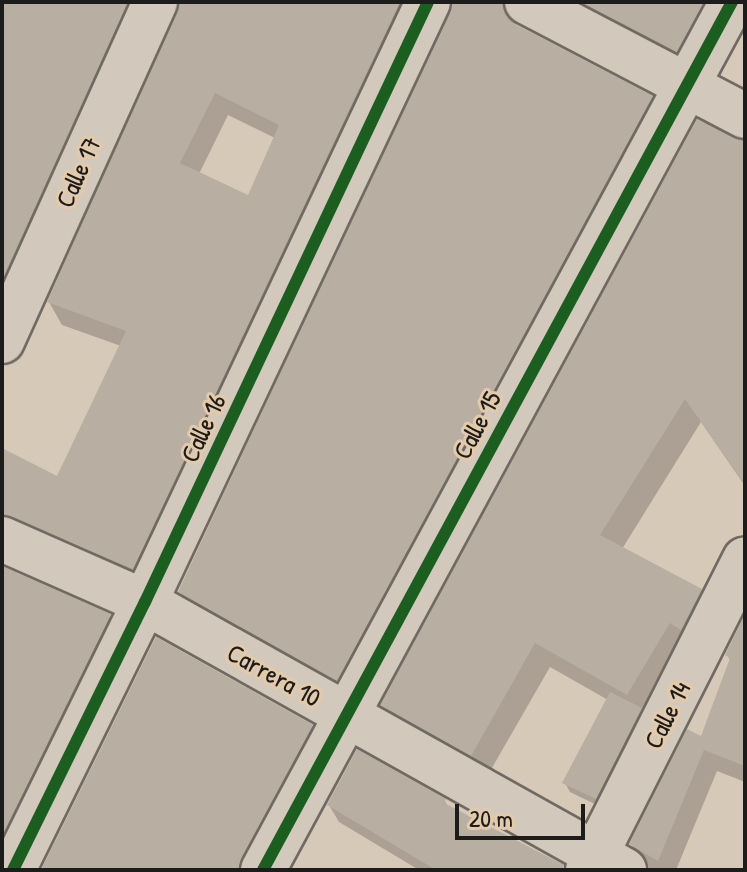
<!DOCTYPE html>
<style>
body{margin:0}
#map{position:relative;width:747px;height:872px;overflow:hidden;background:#d6c9b8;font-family:"Patrick Hand",sans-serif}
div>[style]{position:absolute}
.shadow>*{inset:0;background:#0003}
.building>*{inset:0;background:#b8aea2}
.roads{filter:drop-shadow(2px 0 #706a62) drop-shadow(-2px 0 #706a62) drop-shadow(0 2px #706a62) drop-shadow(0 -2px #706a62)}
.minor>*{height:44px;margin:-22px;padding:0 22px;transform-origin:22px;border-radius:22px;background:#d2c8bc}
.cycleway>*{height:12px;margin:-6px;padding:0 6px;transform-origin:6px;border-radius:6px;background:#1b5e20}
span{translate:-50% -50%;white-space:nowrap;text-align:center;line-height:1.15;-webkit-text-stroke:6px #e3caab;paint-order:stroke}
.street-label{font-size:26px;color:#1c1c1c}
.frame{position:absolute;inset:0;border:4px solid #1c1c1c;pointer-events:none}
.scale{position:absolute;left:455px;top:804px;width:130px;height:36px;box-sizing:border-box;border:4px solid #1c1c1c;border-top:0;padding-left:10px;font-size:24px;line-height:28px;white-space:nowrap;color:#1c1c1c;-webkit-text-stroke:6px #e3caab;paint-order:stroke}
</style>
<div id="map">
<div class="shadow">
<div style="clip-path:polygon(2px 2px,142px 2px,2px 332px)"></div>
<div style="clip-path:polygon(evenodd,275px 2px,433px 2px,146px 591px,2px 541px,2px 450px,58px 478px,121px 346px,62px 325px,49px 302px,275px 2px,228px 115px,275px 138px,249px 197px,199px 174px,228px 115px)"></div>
<div style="clip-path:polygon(453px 2px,532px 2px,518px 13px,515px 26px,651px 98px,665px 121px,350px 702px,193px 615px,180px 591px)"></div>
<div style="clip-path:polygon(551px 2px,737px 2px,690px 74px)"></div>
<div style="clip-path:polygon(745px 143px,745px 486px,701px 422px,622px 549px,701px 590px,715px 616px,601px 807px,570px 792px,565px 783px,608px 700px,550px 667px,485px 780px,398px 731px,383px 705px)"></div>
<div style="clip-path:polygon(2px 568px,110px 616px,123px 639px,2px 870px)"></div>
<div style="clip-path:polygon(745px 619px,745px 782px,717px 771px,676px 870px,650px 870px,631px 844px,702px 739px,731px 661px,727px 655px)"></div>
<div style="clip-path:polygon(312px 726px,325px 749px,260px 870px,43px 870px)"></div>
<div style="clip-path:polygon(444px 800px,448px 807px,560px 870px,419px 870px,339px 822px,329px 805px)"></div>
</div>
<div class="building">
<div style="clip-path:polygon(2px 2px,128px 2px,2px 280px)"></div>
<div style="clip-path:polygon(evenodd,180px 2px,400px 2px,133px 569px,2px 514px,2px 448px,57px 476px,126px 331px,47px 302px,180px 2px,215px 93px,279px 125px,248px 195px,180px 163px,215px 93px)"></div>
<div style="clip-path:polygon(453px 2px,502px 2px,506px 15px,515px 24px,653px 96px,337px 681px,178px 592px)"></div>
<div style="clip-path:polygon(581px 2px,704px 2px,677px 52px)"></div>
<div style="clip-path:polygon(697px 119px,745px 141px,745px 485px,685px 399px,600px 535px,702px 589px,681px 630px,670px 623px,627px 695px,535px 643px,471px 756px,380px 705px)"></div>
<div style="clip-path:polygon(2px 566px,111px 614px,2px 836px)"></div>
<div style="clip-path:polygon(745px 614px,745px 766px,704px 750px,658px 861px,629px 844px,687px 729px,701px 736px,730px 658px,725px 655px)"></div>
<div style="clip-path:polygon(156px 637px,313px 725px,237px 870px,41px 870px)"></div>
<div style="clip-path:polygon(610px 692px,642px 708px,596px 799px,562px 783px)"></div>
<div style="clip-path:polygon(357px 749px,446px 799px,444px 803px,564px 865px,563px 870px,436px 870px,327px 805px)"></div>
</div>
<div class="roads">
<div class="minor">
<div style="left:527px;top:2px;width:246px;rotate:27.6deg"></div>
<div style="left:2px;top:341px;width:372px;rotate:-65.7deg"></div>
<div style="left:2px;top:539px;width:156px;rotate:23.8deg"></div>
<div style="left:145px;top:602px;width:549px;rotate:29.23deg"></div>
<div style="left:13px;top:870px;width:299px;rotate:-63.8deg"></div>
<div style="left:145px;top:602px;width:663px;rotate:-64.75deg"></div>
<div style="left:263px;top:870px;width:987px;rotate:-61.62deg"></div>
<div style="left:588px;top:870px;width:348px;rotate:-63.2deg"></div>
</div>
</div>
<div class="cycleway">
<div style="left:13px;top:870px;width:299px;rotate:-63.8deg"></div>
<div style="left:145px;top:602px;width:663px;rotate:-64.75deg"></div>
<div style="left:263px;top:870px;width:987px;rotate:-61.62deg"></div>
</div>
<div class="street-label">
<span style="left:78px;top:172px;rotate:-66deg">Calle 17</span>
<span style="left:477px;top:425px;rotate:-62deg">Calle 15</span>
<span style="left:203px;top:428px;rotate:-65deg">Calle 16</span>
<span style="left:274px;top:675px;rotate:29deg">Carrera 10</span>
<span style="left:667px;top:715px;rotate:-63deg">Calle 14</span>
</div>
<div class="frame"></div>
<div class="scale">20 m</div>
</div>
